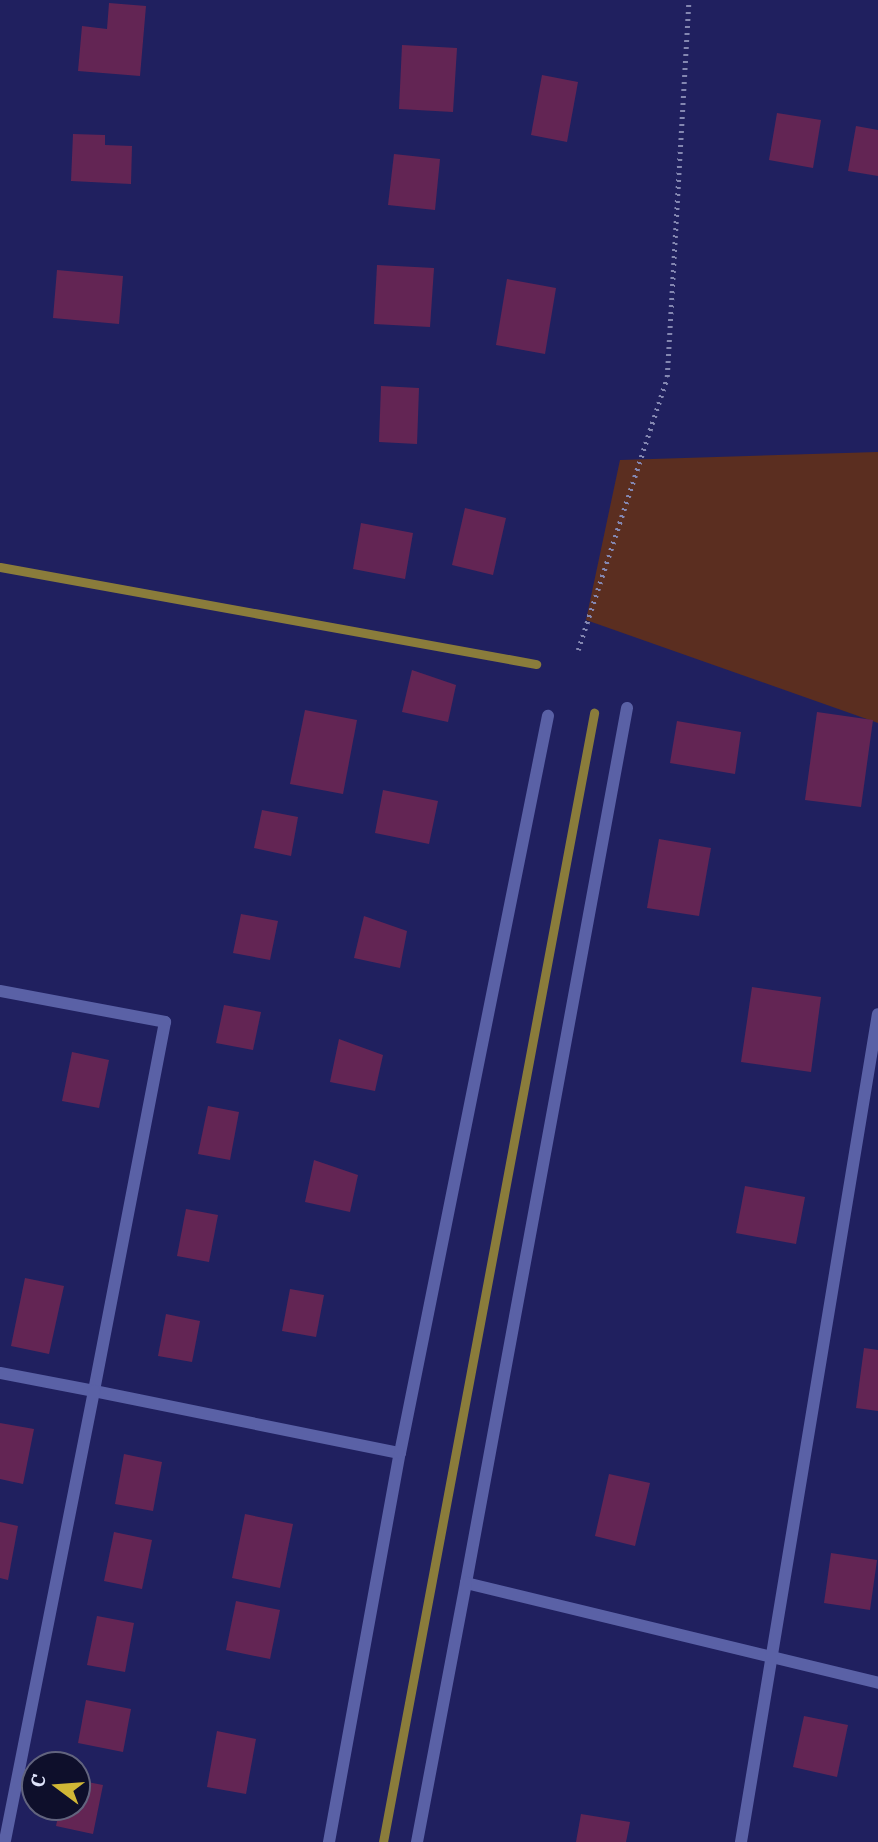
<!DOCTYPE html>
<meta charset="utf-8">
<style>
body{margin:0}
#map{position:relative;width:878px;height:1842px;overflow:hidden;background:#20205f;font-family:"IBM Plex Serif",serif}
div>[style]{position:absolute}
.green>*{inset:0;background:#5b2e20}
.stream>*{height:9px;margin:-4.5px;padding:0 4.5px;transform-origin:4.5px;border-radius:4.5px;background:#8a7c3b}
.building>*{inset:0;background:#632554}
.path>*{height:4.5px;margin-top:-2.25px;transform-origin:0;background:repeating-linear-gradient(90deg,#8487b1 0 2px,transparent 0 7px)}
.service>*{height:12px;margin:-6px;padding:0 6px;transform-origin:6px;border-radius:6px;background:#5a61a6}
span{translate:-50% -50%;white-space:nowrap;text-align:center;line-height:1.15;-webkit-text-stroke:7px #0e0f2b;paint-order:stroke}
.north{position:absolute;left:21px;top:1751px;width:70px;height:70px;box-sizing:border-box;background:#0e0f2b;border:2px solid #62647e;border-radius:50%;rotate:286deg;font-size:19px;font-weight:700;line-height:28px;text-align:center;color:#dfe4fb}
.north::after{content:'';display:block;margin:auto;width:24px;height:32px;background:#d1b736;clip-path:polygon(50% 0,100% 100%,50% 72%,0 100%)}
</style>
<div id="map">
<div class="green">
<div style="clip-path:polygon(878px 452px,878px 723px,586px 620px,620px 460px)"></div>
</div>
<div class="stream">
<div style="left:0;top:567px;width:545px;rotate:10.26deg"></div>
<div style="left:383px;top:1842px;width:1149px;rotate:-79.41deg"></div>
</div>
<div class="building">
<div style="clip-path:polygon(109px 3px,146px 6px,140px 76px,78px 71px,82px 26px,107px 29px)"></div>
<div style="clip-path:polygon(402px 45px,457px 48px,453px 112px,399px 109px)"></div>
<div style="clip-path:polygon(542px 75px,578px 82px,567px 142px,531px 135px)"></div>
<div style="clip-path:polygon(777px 113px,821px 120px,813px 168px,769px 160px)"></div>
<div style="clip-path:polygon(856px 126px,878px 130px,878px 176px,848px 171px)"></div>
<div style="clip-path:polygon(73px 134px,105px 135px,105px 145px,132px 146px,131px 184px,71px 181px)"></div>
<div style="clip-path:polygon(394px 154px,440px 159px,435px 210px,388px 205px)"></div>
<div style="clip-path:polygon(377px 265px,434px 268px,430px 327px,374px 324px)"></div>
<div style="clip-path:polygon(57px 270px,123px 276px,119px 324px,53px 318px)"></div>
<div style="clip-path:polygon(507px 279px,556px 288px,545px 354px,496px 345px)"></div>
<div style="clip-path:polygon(381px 386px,419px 388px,417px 444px,379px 442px)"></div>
<div style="clip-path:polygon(465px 508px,506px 518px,493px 575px,452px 565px)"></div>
<div style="clip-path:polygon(361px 523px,413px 533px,405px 579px,353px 569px)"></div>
<div style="clip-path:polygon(412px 670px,456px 685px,448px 722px,402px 712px)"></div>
<div style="clip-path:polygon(305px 710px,357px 720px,343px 794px,290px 784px)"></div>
<div style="clip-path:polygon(817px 712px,873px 720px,861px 807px,805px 800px)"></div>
<div style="clip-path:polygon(677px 721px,741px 732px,735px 774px,670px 763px)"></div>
<div style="clip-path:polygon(383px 790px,438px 801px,429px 844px,375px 833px)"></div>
<div style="clip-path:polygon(262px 810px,298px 817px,291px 856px,254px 848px)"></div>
<div style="clip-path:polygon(659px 839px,711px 848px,699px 916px,647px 908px)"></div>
<div style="clip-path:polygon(241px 914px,278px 921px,270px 960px,233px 953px)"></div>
<div style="clip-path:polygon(364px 916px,407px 931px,400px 968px,354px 958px)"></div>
<div style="clip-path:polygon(752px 987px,821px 997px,811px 1072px,741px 1062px)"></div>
<div style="clip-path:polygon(224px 1005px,261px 1012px,253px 1050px,216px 1043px)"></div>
<div style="clip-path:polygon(339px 1039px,383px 1055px,375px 1091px,330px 1082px)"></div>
<div style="clip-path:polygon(72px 1052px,109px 1060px,99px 1108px,62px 1101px)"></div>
<div style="clip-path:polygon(208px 1106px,239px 1112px,230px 1160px,198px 1154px)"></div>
<div style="clip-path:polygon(314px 1160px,358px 1175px,350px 1212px,305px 1202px)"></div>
<div style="clip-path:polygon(745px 1186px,805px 1197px,796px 1244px,736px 1233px)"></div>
<div style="clip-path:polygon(186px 1209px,218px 1215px,209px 1262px,177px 1256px)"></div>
<div style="clip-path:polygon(25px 1278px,64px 1286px,49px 1354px,11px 1346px)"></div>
<div style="clip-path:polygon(290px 1289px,324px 1295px,316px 1337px,282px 1331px)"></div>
<div style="clip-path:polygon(166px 1314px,200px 1321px,192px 1362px,158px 1356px)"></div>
<div style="clip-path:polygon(864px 1348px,878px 1350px,878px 1411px,856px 1408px)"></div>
<div style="clip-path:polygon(0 1423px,34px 1429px,23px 1484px,0 1479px)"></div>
<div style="clip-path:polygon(124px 1454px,162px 1462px,153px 1511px,115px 1504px)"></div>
<div style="clip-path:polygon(609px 1474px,650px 1483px,635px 1546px,595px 1536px)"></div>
<div style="clip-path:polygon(245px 1514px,293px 1524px,280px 1588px,232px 1578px)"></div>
<div style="clip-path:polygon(0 1522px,18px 1526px,8px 1580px,0 1578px)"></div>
<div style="clip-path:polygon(114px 1532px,152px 1540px,142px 1589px,104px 1581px)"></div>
<div style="clip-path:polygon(831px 1553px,877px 1560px,870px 1610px,824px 1603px)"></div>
<div style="clip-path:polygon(236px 1601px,280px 1610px,270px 1659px,226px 1650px)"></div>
<div style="clip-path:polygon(97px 1616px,134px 1623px,125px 1672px,87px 1665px)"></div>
<div style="clip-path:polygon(86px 1700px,131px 1709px,123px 1752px,78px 1743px)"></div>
<div style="clip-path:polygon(804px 1716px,848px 1725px,837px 1777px,793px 1767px)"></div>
<div style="clip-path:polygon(217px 1731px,256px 1739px,246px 1794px,207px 1787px)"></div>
<div style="clip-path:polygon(77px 1780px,103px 1785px,93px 1834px,56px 1826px,60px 1807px,77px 1807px)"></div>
<div style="clip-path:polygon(581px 1814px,630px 1822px,626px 1842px,576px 1842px)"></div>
</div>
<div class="path">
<div style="left:578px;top:650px;width:287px;rotate:-71.9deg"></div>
<div style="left:667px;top:377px;width:378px;rotate:-86.7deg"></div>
</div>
<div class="service">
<div style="left:627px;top:708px;width:890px;rotate:100.43deg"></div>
<div style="left:466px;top:1583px;width:424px;rotate:13.6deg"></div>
<div style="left:0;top:991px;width:168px;rotate:10.6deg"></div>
<div style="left:165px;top:1022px;width:376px;rotate:100.9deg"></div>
<div style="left:94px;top:1391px;width:312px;rotate:11.5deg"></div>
<div style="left:0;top:1373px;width:96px;rotate:10.8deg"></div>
<div style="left:94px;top:1391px;width:460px;rotate:101.2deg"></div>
<div style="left:329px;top:1842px;width:395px;rotate:-79.7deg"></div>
<div style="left:400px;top:1453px;width:752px;rotate:-78.65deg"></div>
<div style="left:417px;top:1842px;width:264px;rotate:-79.3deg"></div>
<div style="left:741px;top:1842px;width:839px;rotate:-80.61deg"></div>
</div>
<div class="north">С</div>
</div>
